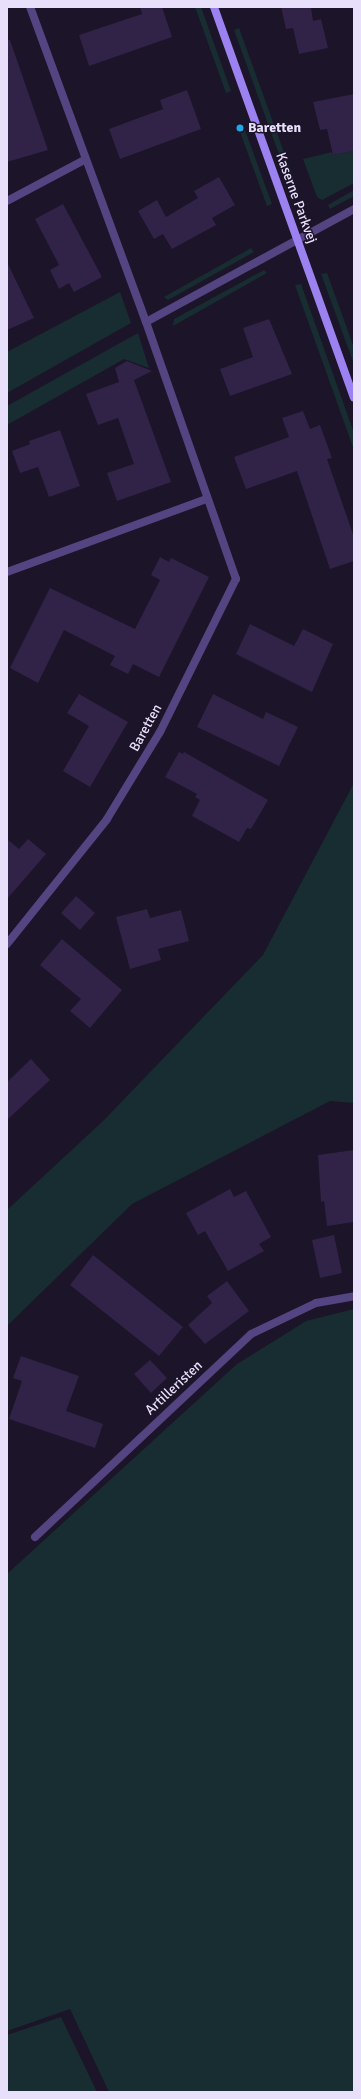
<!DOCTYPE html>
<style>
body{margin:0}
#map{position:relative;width:361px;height:2099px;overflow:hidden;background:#1c1428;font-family:Signika,sans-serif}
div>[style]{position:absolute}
.green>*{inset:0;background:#172d31}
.building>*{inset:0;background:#312247}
.street>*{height:8px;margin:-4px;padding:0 4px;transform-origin:4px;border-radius:4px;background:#544481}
.secondary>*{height:8px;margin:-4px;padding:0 4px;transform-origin:4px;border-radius:4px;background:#9c81f0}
.dots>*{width:11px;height:11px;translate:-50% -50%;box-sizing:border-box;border:2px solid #1c1428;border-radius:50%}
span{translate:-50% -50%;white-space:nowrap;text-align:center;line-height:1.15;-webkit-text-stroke:3px #1c1428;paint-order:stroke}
.poi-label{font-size:14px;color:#e8dffb;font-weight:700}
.left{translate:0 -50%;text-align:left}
.street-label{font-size:14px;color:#e8dffb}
.frame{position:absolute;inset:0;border:8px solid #e8dffb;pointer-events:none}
</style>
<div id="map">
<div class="green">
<div style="clip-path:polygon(195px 7px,201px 7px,231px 91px,226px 93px)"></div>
<div style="clip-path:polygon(239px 28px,299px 194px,294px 196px,234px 30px)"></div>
<div style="clip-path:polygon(245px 130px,272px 204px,267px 206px,240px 132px)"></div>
<div style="clip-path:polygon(354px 151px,354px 183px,322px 200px,317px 197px,303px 159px,332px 152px,333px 155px)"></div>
<div style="clip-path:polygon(354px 190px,354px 196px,330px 209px,328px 205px)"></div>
<div style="clip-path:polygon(251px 248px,254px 252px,168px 300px,164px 297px)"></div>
<div style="clip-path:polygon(264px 270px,267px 273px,173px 326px,174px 319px)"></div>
<div style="clip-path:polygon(327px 273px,354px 348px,354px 364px,321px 274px)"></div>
<div style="clip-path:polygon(301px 284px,354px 433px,354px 450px,295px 285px)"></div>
<div style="clip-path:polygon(120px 292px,131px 323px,7px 393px,7px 352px)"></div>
<div style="clip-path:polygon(138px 333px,149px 368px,124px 359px,7px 425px,7px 406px)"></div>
<div style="clip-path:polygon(354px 783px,354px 1103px,330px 1101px,132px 1204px,7px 1326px,7px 1210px,103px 1121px,263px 955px)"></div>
<div style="clip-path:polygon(354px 1309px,354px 2092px,109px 2092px,70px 2009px,7px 2031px,7px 1574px,237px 1364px,306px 1321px)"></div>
<div style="clip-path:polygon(61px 2017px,97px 2092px,7px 2092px,7px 2035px)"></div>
</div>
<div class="building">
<div style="clip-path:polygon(140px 7px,162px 7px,172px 37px,89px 66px,79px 35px,142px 14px)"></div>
<div style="clip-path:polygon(281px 7px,311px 7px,313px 21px,321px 19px,328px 48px,299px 54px,293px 28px,286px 29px)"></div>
<div style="clip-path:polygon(7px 40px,10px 40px,48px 150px,7px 162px)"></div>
<div style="clip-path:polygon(187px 90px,201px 129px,120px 159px,109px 129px,163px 109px,160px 100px)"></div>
<div style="clip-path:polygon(354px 94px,354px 151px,333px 155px,327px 129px,320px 130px,313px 102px)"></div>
<div style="clip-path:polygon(219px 177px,235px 205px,212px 218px,216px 225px,172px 249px,163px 234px,154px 239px,138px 211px,157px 200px,166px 217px,198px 198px,194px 191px)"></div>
<div style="clip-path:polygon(63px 204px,102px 277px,74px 292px,69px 283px,59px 289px,50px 270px,59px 265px,35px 219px)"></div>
<div style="clip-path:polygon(7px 262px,34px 318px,7px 330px)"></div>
<div style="clip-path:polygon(269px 319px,292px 374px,230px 396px,220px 369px,253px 357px,243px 328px)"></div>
<div style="clip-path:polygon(127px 361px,152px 371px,134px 380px,171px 482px,117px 501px,107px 473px,134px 464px,118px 418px,98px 425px,86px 394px,119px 382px,115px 368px)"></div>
<div style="clip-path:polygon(303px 411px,310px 429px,320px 425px,332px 458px,327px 459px,354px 537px,354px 561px,330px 569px,297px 471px,246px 489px,234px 457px,289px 437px,282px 418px)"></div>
<div style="clip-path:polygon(60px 430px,80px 486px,49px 497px,38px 467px,20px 473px,12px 451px,30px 444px,29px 441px)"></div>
<div style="clip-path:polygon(160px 557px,169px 562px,171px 558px,209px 577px,159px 677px,133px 664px,128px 674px,110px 665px,115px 656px,64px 630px,38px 683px,10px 668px,50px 588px,135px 629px,160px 580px,151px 575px)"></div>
<div style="clip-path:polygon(250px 624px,294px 646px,303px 629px,333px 644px,312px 692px,236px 654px)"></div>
<div style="clip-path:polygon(79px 694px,128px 722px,90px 787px,63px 771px,89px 726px,67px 713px)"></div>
<div style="clip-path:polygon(213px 694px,263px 719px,266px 712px,298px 727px,279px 766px,197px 727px)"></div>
<div style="clip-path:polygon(179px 752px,183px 754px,184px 752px,268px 800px,251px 829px,247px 828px,239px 842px,192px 816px,200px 800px,195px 797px,197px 794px,165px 777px)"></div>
<div style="clip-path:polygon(7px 839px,19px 849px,28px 839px,46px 854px,7px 899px)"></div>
<div style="clip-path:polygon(76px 896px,95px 913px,80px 930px,61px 913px)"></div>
<div style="clip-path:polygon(147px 909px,150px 918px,181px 910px,189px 941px,158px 949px,161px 960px,130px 969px,116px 917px)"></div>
<div style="clip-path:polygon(62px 939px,122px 990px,90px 1028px,70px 1011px,81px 999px,40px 965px)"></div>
<div style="clip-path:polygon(31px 1059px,50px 1080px,7px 1120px,7px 1082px)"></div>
<div style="clip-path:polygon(354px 1150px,354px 1222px,327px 1226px,324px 1201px,321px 1202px,318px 1155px)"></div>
<div style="clip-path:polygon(230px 1189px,234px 1197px,246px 1191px,271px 1237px,259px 1244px,264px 1251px,228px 1271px,205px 1231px,198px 1235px,186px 1213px)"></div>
<div style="clip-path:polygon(334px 1235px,342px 1273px,320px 1278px,312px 1240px)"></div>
<div style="clip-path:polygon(93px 1255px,183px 1327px,159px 1356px,70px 1285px)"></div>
<div style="clip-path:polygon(227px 1281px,249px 1311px,205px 1344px,188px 1325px,212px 1303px,207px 1296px)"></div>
<div style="clip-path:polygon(21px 1356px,79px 1376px,66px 1411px,103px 1424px,95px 1448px,9px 1419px,22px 1381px,13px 1378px)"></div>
<div style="clip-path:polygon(150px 1360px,167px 1378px,151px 1393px,134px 1374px)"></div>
</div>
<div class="street">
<div style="left:7px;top:201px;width:89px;rotate:-28deg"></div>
<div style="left:146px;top:322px;width:237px;rotate:-28.5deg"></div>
<div style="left:7px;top:572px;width:213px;rotate:-20.1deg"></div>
<div style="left:7px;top:944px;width:160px;rotate:-51.3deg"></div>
<div style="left:107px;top:819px;width:102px;rotate:-58.7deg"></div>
<div style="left:160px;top:732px;width:171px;rotate:-63.6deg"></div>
<div style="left:236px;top:579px;width:272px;rotate:-109.3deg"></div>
<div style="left:146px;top:322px;width:336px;rotate:-110.2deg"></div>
<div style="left:35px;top:1537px;width:296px;rotate:-43.2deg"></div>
<div style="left:251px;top:1334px;width:72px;rotate:-25.5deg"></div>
<div style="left:316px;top:1303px;width:39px;rotate:-10deg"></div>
</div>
<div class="secondary">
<div style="left:214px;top:7px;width:415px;rotate:70.3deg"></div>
</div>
<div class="dots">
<div style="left:240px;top:128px;background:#21a7e4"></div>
</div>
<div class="poi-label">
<span class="left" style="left:248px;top:128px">Baretten</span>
</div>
<div class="street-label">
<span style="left:296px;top:198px;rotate:70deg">Kaserne Parkvej</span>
<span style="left:146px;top:728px;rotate:-61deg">Baretten</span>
<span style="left:174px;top:1388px;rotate:-43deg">Artilleristen</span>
</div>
<div class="frame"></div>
</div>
